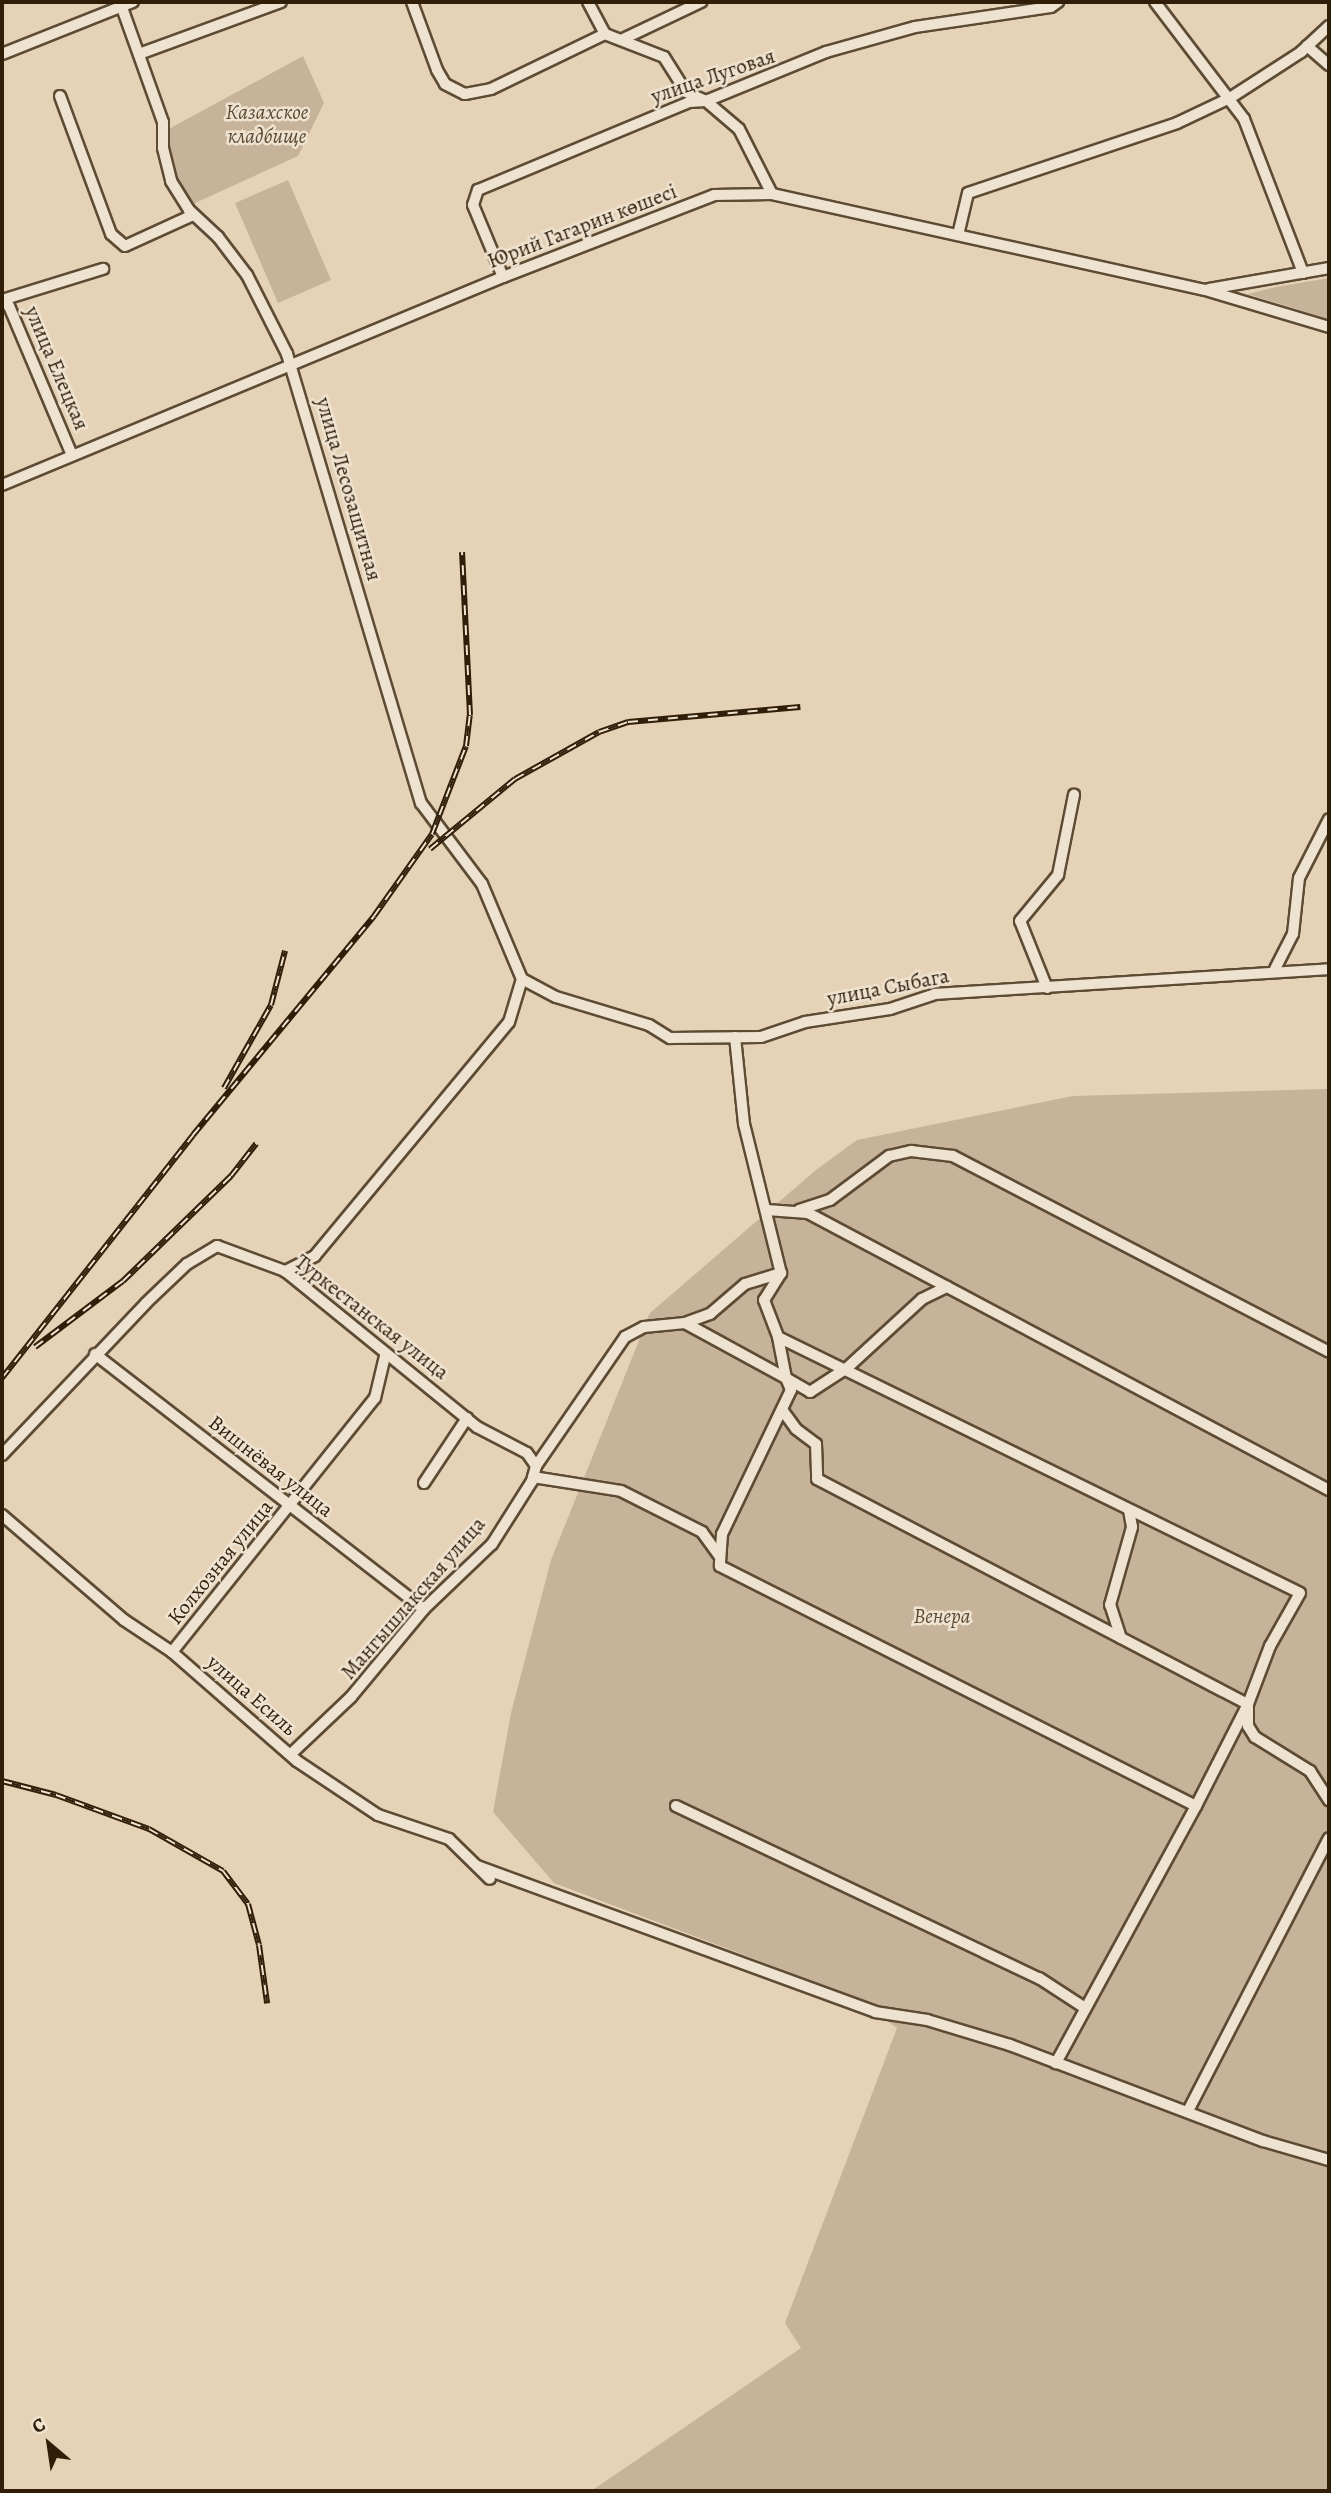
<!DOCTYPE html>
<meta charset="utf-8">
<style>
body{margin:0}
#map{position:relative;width:1331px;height:2493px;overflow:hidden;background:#e5d2b7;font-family:Alegreya,serif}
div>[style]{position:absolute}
.green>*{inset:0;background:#c6b399}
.roads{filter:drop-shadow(2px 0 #5d4b34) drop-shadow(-2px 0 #5d4b34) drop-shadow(0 2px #5d4b34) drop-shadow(0 -2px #5d4b34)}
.minor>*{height:10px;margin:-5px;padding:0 5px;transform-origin:5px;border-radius:5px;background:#eee2d0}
.rail>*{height:6px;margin-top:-3px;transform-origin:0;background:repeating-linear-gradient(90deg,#eee2d0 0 10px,#301e08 0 20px);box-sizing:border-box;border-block:2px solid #301e08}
span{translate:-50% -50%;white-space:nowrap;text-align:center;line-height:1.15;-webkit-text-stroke:5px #eee2d0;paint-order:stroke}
.street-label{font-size:21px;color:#301e08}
.park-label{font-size:21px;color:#5d4b34;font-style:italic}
.frame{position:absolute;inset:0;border:4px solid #301e08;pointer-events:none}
.north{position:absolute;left:14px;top:2409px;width:70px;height:70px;-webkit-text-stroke:5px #eee2d0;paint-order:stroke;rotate:331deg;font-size:19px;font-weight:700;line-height:28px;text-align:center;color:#301e08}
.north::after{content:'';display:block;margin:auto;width:24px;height:32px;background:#301e08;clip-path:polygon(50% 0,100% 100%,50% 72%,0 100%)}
</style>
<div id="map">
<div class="green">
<div style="clip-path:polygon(303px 56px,324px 103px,298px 156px,193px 204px,178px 186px,167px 130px)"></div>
<div style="clip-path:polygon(288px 180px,331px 280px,278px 303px,235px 203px)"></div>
<div style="clip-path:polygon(1329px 278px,1329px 319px,1248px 294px,1276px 287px)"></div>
<div style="clip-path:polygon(1329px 1089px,1329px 2491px,591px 2491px,801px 2348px,785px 2323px,897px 2028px,850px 1995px,554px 1883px,493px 1812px,511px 1713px,551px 1560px,650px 1313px,816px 1170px,857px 1140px,1073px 1096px)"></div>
</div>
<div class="roads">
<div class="minor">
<div style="left:120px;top:2px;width:127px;rotate:70.3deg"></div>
<div style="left:163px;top:122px;width:26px;rotate:90deg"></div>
<div style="left:163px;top:148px;width:34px;rotate:76deg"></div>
<div style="left:171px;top:181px;width:34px;rotate:58deg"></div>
<div style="left:189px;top:210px;width:40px;rotate:43deg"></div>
<div style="left:218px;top:237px;width:48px;rotate:52.7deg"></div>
<div style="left:247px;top:275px;width:89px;rotate:63.1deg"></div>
<div style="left:287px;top:354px;width:469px;rotate:73.4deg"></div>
<div style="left:421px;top:803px;width:101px;rotate:53deg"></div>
<div style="left:482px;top:884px;width:103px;rotate:67.2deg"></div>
<div style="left:522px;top:979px;width:45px;rotate:106.8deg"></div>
<div style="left:509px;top:1022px;width:304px;rotate:129.7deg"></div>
<div style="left:315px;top:1256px;width:34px;rotate:153deg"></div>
<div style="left:412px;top:2px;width:72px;rotate:69.8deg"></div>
<div style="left:437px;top:70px;width:16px;rotate:60deg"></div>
<div style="left:445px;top:84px;width:22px;rotate:27deg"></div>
<div style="left:465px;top:94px;width:26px;rotate:-11deg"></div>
<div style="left:491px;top:89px;width:127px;rotate:-25.8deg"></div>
<div style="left:588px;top:2px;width:36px;rotate:62deg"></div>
<div style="left:605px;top:34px;width:63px;rotate:21.3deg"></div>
<div style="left:664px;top:57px;width:41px;rotate:57.8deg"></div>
<div style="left:686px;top:92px;width:22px;rotate:24deg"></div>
<div style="left:706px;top:101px;width:43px;rotate:40.3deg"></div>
<div style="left:739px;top:129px;width:73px;rotate:63.1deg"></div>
<div style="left:1155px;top:2px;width:147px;rotate:52.7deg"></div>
<div style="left:1244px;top:119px;width:165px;rotate:69deg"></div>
<div style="left:621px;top:40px;width:89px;rotate:-25.4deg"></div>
<div style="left:1307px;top:46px;width:29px;rotate:41deg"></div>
<div style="left:2px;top:54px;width:141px;rotate:-21.7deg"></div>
<div style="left:139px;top:54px;width:151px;rotate:-20.1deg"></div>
<div style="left:60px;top:96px;width:147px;rotate:69.7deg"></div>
<div style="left:111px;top:234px;width:18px;rotate:41deg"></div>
<div style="left:125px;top:246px;width:75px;rotate:-24.5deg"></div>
<div style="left:958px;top:235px;width:43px;rotate:-76.6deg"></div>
<div style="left:968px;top:193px;width:220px;rotate:-18.5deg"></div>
<div style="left:1177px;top:123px;width:59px;rotate:-25.3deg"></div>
<div style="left:1230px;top:98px;width:85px;rotate:-32.9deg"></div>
<div style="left:1301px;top:52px;width:38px;rotate:-43deg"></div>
<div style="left:503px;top:277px;width:78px;rotate:-112.6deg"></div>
<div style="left:473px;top:205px;width:16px;rotate:-72deg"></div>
<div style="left:478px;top:190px;width:229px;rotate:-22.6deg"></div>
<div style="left:689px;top:102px;width:17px;rotate:-3deg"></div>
<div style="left:706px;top:101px;width:130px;rotate:-22.2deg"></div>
<div style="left:826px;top:52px;width:92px;rotate:-15.7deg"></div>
<div style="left:915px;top:27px;width:137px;rotate:-8.4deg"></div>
<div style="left:1051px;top:7px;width:9px;rotate:-36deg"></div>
<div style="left:1209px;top:289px;width:122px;rotate:-9.9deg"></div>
<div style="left:2px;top:300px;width:9px;rotate:41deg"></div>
<div style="left:9px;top:306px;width:162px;rotate:67.1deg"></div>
<div style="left:2px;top:300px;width:106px;rotate:-17.1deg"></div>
<div style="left:2px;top:485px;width:542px;rotate:-22.55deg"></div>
<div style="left:503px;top:277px;width:226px;rotate:-21.2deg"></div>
<div style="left:714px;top:195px;width:58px;rotate:-1deg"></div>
<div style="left:772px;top:194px;width:444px;rotate:12.5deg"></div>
<div style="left:1205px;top:290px;width:129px;rotate:16.6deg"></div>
<div style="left:1275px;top:969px;width:39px;rotate:-63deg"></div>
<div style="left:1293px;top:934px;width:56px;rotate:-83.9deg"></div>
<div style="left:1299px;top:878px;width:66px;rotate:-63deg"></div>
<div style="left:522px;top:979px;width:38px;rotate:28deg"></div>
<div style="left:556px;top:997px;width:97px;rotate:16.8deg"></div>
<div style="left:649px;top:1025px;width:25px;rotate:32deg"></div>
<div style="left:670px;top:1038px;width:91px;rotate:-0.6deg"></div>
<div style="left:761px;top:1037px;width:46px;rotate:-18.8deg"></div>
<div style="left:805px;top:1022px;width:86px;rotate:-8.7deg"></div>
<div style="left:890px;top:1009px;width:47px;rotate:-18.4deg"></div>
<div style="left:935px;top:994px;width:395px;rotate:-3.6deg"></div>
<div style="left:1047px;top:988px;width:72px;rotate:-111.9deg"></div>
<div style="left:1020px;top:921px;width:60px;rotate:-50.4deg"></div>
<div style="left:1058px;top:875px;width:82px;rotate:-78.7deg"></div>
<div style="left:735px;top:1037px;width:87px;rotate:84.1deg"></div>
<div style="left:744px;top:1124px;width:154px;rotate:76.1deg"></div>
<div style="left:781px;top:1273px;width:32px;rotate:122deg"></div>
<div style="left:764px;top:1300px;width:40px;rotate:69deg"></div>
<div style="left:778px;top:1337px;width:581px;rotate:26.12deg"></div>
<div style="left:1300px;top:1593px;width:61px;rotate:119.5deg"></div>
<div style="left:1270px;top:1646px;width:62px;rotate:110.8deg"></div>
<div style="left:1248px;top:1704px;width:114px;rotate:117deg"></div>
<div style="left:1196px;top:1806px;width:293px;rotate:118.6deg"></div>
<div style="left:767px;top:1210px;width:41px;rotate:4.2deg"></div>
<div style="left:808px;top:1213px;width:590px;rotate:28deg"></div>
<div style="left:799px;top:1210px;width:33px;rotate:-18deg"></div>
<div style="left:830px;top:1200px;width:74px;rotate:-36.7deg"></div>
<div style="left:889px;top:1156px;width:23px;rotate:-13deg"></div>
<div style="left:911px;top:1151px;width:42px;rotate:6.8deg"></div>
<div style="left:953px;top:1156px;width:424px;rotate:27.5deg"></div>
<div style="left:685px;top:1323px;width:115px;rotate:28.6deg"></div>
<div style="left:786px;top:1378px;width:13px;rotate:67deg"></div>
<div style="left:791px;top:1390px;width:160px;rotate:115.6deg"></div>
<div style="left:722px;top:1534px;width:32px;rotate:94deg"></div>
<div style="left:720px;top:1566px;width:533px;rotate:26.76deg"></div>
<div style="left:778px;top:1337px;width:42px;rotate:79deg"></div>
<div style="left:786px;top:1378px;width:28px;rotate:30deg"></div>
<div style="left:810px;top:1392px;width:44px;rotate:-33deg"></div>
<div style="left:847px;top:1368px;width:102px;rotate:-42.6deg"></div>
<div style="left:922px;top:1299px;width:28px;rotate:-26deg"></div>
<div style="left:95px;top:1354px;width:416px;rotate:37.8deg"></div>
<div style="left:783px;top:1411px;width:22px;rotate:54deg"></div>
<div style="left:796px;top:1429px;width:25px;rotate:37deg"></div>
<div style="left:816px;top:1444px;width:35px;rotate:88deg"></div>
<div style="left:817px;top:1479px;width:486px;rotate:27.6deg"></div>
<div style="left:2px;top:1455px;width:209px;rotate:-46.5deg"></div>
<div style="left:146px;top:1303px;width:57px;rotate:-43.6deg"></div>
<div style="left:187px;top:1264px;width:35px;rotate:-31deg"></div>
<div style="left:217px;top:1246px;width:72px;rotate:20.2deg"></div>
<div style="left:285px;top:1271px;width:247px;rotate:39.1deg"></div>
<div style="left:477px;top:1427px;width:56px;rotate:27.5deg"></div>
<div style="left:527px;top:1453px;width:16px;rotate:55deg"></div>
<div style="left:536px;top:1466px;width:16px;rotate:105deg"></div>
<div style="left:532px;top:1481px;width:75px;rotate:122.4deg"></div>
<div style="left:492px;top:1544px;width:94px;rotate:136.3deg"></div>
<div style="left:424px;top:1609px;width:114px;rotate:129.7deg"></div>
<div style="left:351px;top:1697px;width:83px;rotate:136.5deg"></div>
<div style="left:536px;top:1466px;width:157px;rotate:-55.4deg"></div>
<div style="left:625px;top:1337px;width:21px;rotate:-28deg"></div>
<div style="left:644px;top:1327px;width:41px;rotate:-5.6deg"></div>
<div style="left:685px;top:1323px;width:27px;rotate:-20deg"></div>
<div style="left:710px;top:1314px;width:46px;rotate:-40.6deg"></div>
<div style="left:745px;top:1284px;width:38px;rotate:-17deg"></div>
<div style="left:533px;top:1477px;width:89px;rotate:9deg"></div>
<div style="left:621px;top:1491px;width:91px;rotate:26.8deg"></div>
<div style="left:702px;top:1532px;width:29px;rotate:54deg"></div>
<div style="left:424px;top:1483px;width:78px;rotate:-56.5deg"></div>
<div style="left:2px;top:1515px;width:161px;rotate:40.7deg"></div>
<div style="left:124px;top:1620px;width:58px;rotate:33.7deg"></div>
<div style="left:172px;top:1652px;width:166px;rotate:41.1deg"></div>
<div style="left:297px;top:1761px;width:97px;rotate:33.7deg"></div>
<div style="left:378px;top:1815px;width:75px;rotate:18.7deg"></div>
<div style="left:449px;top:1839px;width:57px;rotate:44.3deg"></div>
<div style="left:1121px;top:1638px;width:35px;rotate:-108deg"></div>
<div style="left:1110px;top:1605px;width:81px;rotate:-74.2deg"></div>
<div style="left:1132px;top:1527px;width:17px;rotate:-100deg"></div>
<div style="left:172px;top:1652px;width:325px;rotate:-51.4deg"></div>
<div style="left:375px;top:1398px;width:43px;rotate:-76.6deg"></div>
<div style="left:1248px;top:1708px;width:18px;rotate:90deg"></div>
<div style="left:1248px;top:1726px;width:13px;rotate:58deg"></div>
<div style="left:1255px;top:1737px;width:65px;rotate:31.7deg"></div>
<div style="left:1310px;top:1771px;width:35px;rotate:57deg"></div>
<div style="left:676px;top:1806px;width:402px;rotate:25.4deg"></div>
<div style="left:1039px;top:1978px;width:55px;rotate:33.1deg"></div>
<div style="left:477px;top:1866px;width:424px;rotate:20.1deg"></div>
<div style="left:875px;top:2012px;width:53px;rotate:8.7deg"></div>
<div style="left:927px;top:2020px;width:87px;rotate:16.8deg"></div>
<div style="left:1010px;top:2045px;width:271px;rotate:20.8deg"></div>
<div style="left:1263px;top:2141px;width:69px;rotate:16.1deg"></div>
<div style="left:1188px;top:2111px;width:307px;rotate:-62.7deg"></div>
</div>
</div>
<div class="rail">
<div style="left:430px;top:849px;width:110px;rotate:-39.5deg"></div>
<div style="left:515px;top:779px;width:96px;rotate:-29.2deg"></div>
<div style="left:599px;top:732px;width:31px;rotate:-19deg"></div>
<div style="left:628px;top:722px;width:173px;rotate:-5deg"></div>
<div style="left:224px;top:1088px;width:95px;rotate:-60.5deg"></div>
<div style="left:271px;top:1005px;width:56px;rotate:-75.5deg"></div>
<div style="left:35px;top:1347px;width:110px;rotate:-36.9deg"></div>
<div style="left:123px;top:1281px;width:151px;rotate:-44.2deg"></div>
<div style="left:231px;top:1176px;width:41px;rotate:-52deg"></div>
<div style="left:2px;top:1378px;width:309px;rotate:-51.8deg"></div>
<div style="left:193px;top:1135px;width:284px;rotate:-50.4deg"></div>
<div style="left:374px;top:916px;width:100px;rotate:-54.7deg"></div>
<div style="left:432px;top:834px;width:94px;rotate:-68.9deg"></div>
<div style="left:466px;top:746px;width:31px;rotate:-83deg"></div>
<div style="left:470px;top:715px;width:163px;rotate:-92.8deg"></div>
<div style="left:2px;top:1781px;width:56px;rotate:14.5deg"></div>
<div style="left:56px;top:1795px;width:99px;rotate:20.1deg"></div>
<div style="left:149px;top:1829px;width:85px;rotate:29.6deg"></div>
<div style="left:223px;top:1871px;width:41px;rotate:52.9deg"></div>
<div style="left:248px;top:1904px;width:42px;rotate:75deg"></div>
<div style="left:259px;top:1945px;width:59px;rotate:82.1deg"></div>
</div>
<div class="street-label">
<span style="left:713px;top:76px;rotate:-19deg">улица Луговая</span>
<span style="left:582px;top:226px;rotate:-21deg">Юрий Гагарин көшесі</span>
<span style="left:57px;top:368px;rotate:67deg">улица Елецкая</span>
<span style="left:349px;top:489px;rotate:74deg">улица Лесозащитная</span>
<span style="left:888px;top:987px;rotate:-11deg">улица Сыбага</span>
<span style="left:372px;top:1317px;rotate:38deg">Туркестанская улица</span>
<span style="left:271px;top:1466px;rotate:38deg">Вишнёвая улица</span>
<span style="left:220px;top:1562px;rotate:-51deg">Колхозная улица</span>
<span style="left:413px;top:1598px;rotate:-49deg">Мангышлакская улица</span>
<span style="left:252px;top:1695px;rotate:41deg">улица Есиль</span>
</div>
<div class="park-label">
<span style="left:267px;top:124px">Казахское<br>кладбище</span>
<span style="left:942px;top:1616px">Венера</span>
</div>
<div class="frame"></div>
<div class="north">С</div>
</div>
